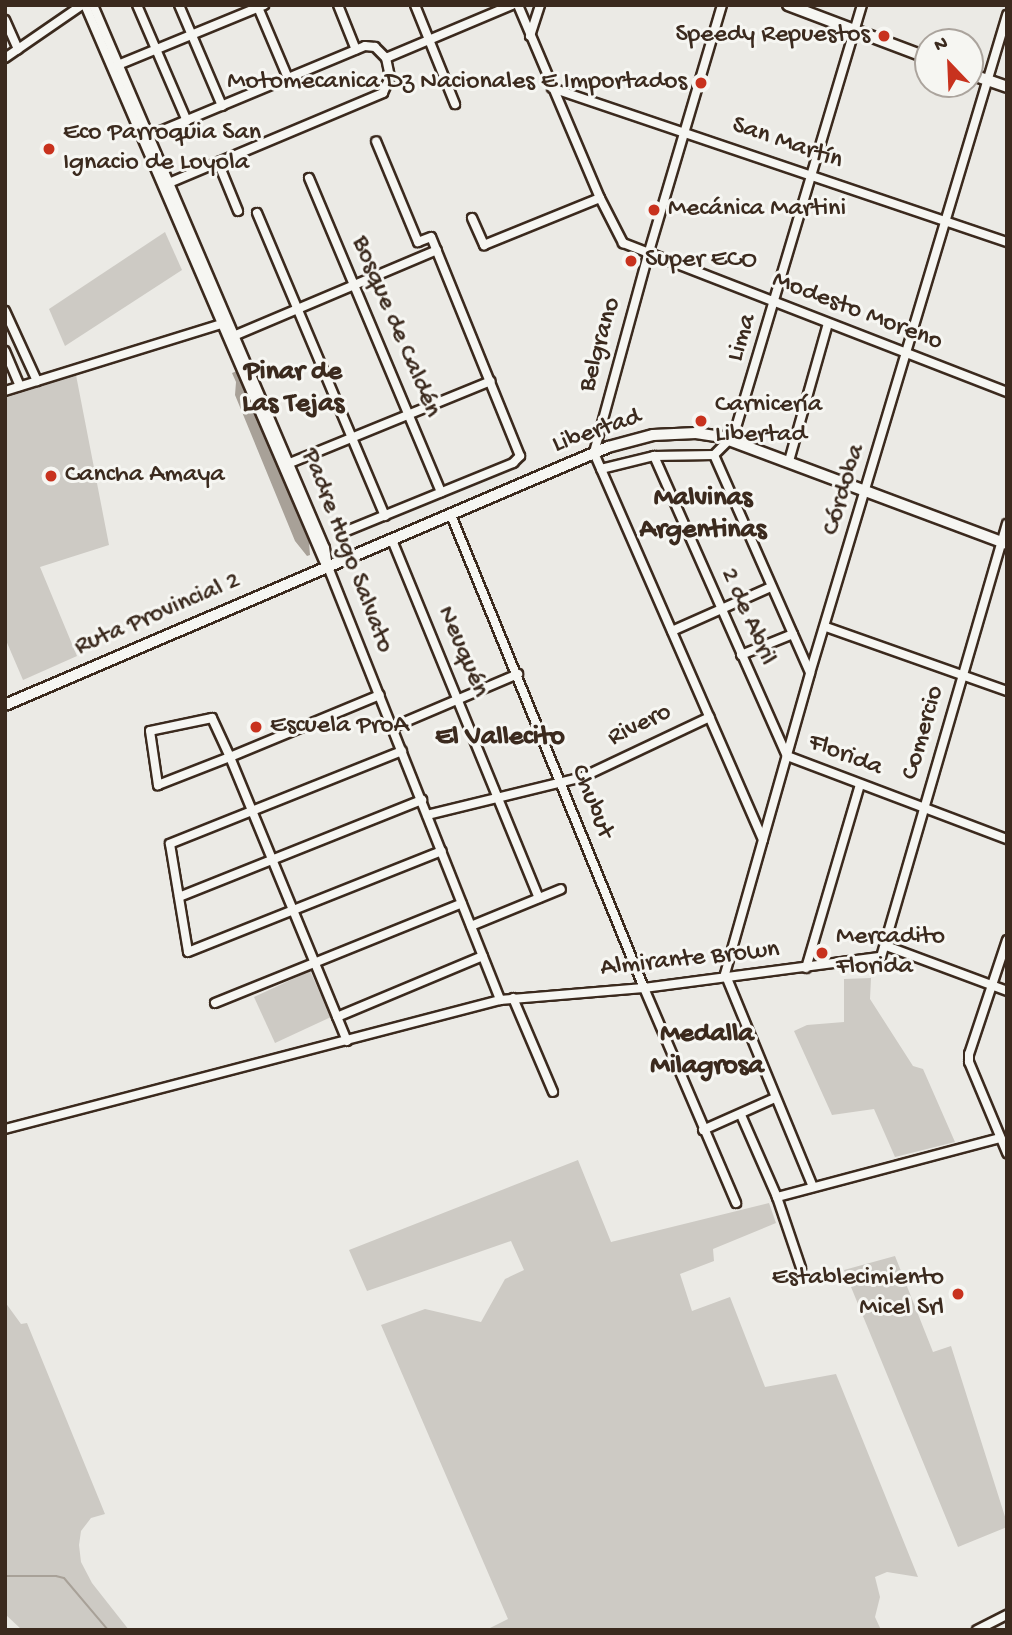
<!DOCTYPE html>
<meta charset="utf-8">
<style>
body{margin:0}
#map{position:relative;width:1012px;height:1635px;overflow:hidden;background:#ebeae5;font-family:"Gochi Hand",sans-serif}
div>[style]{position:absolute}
.green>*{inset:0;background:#cdcac4}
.water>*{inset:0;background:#a8a198}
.stream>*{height:2px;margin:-1px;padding:0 1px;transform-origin:1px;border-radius:1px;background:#a8a198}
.roads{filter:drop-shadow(2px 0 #3b2a1e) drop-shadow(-2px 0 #3b2a1e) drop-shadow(0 2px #3b2a1e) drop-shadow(0 -2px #3b2a1e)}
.minor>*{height:8px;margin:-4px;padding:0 4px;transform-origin:4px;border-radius:4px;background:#f6f6f2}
.major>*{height:10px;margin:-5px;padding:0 5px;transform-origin:5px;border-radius:5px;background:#f6f6f2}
.dots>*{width:19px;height:19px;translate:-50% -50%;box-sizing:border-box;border:4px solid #f6f6f2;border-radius:50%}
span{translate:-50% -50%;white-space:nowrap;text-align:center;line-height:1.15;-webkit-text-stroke:6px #f6f6f2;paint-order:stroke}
.poi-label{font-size:26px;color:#3b2a1e}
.right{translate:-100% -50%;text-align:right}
.left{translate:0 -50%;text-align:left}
.street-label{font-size:26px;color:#3b2a1e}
.neighbourhood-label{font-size:28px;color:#3b2a1e;font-weight:700}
.frame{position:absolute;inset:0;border:7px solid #3b2a1e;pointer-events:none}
.north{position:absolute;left:914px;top:28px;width:70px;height:70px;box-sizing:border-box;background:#f6f6f2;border:2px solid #aba49d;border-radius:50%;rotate:337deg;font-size:19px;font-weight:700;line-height:28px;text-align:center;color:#3b2a1e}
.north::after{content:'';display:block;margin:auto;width:24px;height:32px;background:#c8321e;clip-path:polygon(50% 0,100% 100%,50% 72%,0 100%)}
</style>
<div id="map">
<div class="green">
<div style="clip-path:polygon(165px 232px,182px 270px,65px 346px,49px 309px)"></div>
<div style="clip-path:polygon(76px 375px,109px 545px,40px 567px,77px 656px,23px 680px,5px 638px,5px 398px)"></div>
<div style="clip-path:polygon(310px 971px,331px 1017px,275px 1043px,254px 997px)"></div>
<div style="clip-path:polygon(871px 978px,870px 999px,913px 1066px,923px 1069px,955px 1142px,895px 1157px,874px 1109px,832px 1115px,794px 1031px,807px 1025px,844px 1022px,844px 979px)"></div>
<div style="clip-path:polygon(578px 1160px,611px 1242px,769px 1203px,776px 1223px,713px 1249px,714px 1261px,680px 1274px,692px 1311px,730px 1297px,765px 1387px,836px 1374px,918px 1577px,887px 1572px,875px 1577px,880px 1597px,875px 1617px,881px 1630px,486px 1630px,508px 1619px,381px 1325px,425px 1309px,481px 1322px,505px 1279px,524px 1270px,511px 1241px,367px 1291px,349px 1250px)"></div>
<div style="clip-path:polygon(895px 1256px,933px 1352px,951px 1346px,1007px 1523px,1007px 1527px,958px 1547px,844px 1270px)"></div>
<div style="clip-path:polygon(5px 1302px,21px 1324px,27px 1323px,105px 1514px,91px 1518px,81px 1531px,79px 1545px,81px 1562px,92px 1583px,129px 1630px,22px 1630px,5px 1614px)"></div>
</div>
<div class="water">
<div style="clip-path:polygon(237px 371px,309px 542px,310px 555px,307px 556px,295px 541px,235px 395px,236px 382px,232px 373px)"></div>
</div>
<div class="stream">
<div style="left:5px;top:1576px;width:51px"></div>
<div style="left:56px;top:1576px;width:8px;rotate:14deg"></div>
<div style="left:64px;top:1578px;width:68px;rotate:49.8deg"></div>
</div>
<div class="roads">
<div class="minor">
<div style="left:85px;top:5px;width:605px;rotate:66.74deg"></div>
<div style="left:93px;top:5px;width:590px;rotate:66.87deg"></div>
<div style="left:325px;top:548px;width:19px;rotate:81deg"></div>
<div style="left:328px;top:567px;width:466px;rotate:68.3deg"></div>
<div style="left:137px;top:5px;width:126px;rotate:66.7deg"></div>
<div style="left:179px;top:5px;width:110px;rotate:66.9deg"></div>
<div style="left:257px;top:5px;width:79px;rotate:67deg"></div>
<div style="left:338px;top:5px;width:48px;rotate:68.2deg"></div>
<div style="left:415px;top:5px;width:107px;rotate:68deg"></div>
<div style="left:518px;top:5px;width:210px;rotate:67deg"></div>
<div style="left:600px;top:198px;width:51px;rotate:62.9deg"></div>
<div style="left:623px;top:243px;width:412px;rotate:21.2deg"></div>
<div style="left:722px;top:5px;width:261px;rotate:106.5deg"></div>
<div style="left:648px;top:255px;width:205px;rotate:105.3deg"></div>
<div style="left:594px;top:453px;width:422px;rotate:66.4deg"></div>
<div style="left:5px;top:20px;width:32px;rotate:66deg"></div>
<div style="left:530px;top:36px;width:33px;rotate:-72deg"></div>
<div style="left:5px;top:58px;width:93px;rotate:-34.5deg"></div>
<div style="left:386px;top:58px;width:137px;rotate:-22.8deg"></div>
<div style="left:118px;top:65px;width:158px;rotate:-22.3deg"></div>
<div style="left:552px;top:88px;width:480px;rotate:18.7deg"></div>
<div style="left:144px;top:138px;width:239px;rotate:-22.6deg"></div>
<div style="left:365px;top:46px;width:10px;rotate:6deg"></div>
<div style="left:375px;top:47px;width:16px;rotate:45deg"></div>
<div style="left:386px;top:58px;width:19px;rotate:78deg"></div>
<div style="left:390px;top:77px;width:17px;rotate:114deg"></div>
<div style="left:383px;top:93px;width:238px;rotate:157.2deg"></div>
<div style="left:218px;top:162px;width:53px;rotate:67.8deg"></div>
<div style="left:309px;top:178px;width:341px;rotate:67.2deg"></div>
<div style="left:257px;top:213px;width:329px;rotate:67.1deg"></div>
<div style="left:472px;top:218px;width:30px;rotate:66deg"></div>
<div style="left:484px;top:245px;width:125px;rotate:-22.1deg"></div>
<div style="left:5px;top:311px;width:77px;rotate:65.4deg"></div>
<div style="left:236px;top:335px;width:218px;rotate:-22.9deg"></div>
<div style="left:5px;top:351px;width:38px;rotate:67deg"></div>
<div style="left:5px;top:391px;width:229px;rotate:-17.2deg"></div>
<div style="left:732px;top:441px;width:455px;rotate:-73.4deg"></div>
<div style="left:714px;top:455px;width:238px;rotate:66.2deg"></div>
<div style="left:714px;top:455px;width:21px;rotate:-45deg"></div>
<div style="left:654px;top:456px;width:328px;rotate:66.1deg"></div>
<div style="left:787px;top:756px;width:235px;rotate:20.7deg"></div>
<div style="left:789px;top:461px;width:143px;rotate:-74.2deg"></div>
<div style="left:285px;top:465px;width:222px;rotate:-22.2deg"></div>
<div style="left:601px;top:469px;width:55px;rotate:-13.8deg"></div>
<div style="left:654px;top:456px;width:60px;rotate:-1deg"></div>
<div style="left:451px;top:515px;width:511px;rotate:67.8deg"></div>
<div style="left:644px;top:988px;width:234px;rotate:66.8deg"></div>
<div style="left:344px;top:532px;width:183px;rotate:-22.2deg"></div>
<div style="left:513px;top:463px;width:10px;rotate:-45deg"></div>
<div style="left:520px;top:456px;width:236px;rotate:-112.1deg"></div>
<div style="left:431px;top:237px;width:14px;rotate:159deg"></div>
<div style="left:418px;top:242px;width:109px;rotate:-112.6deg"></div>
<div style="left:392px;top:540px;width:387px;rotate:67.7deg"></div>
<div style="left:826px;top:627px;width:192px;rotate:19.5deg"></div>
<div style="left:672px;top:631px;width:108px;rotate:-24deg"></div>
<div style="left:741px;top:655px;width:56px;rotate:-22deg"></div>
<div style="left:393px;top:727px;width:136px;rotate:-23deg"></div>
<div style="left:402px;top:751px;width:250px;rotate:158.2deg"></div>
<div style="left:170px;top:844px;width:109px;rotate:80.5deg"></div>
<div style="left:188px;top:952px;width:273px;rotate:-21.7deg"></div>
<div style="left:427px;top:815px;width:161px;rotate:-13.7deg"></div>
<div style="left:583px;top:777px;width:140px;rotate:-25.3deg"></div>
<div style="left:179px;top:897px;width:262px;rotate:-21.8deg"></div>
<div style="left:471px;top:926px;width:97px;rotate:-22.3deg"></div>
<div style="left:1007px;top:940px;width:120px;rotate:108.4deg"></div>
<div style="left:969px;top:1054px;width:8px;rotate:90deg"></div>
<div style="left:969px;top:1062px;width:99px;rotate:67.3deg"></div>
<div style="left:886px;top:946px;width:129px;rotate:20.4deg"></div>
<div style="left:806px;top:968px;width:191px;rotate:-73.6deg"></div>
<div style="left:513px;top:998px;width:102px;rotate:66.9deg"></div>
<div style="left:215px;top:1003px;width:266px;rotate:-22deg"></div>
<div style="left:337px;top:1017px;width:158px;rotate:-22.7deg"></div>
<div style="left:347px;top:1041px;width:307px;rotate:-112.4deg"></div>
<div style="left:230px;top:757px;width:43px;rotate:-114.8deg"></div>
<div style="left:212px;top:718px;width:63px;rotate:168.2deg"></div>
<div style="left:150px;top:731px;width:55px;rotate:81.6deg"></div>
<div style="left:158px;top:785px;width:77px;rotate:-21.3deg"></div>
<div style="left:230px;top:757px;width:162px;rotate:-22.5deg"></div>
<div style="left:741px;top:1115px;width:90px;rotate:66.3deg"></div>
<div style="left:777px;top:1197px;width:75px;rotate:71.3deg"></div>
<div style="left:5px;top:1129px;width:512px;rotate:-14.61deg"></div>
<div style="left:500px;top:1000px;width:144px;rotate:-4.8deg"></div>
<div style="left:644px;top:988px;width:239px;rotate:-7.5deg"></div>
<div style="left:881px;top:957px;width:451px;rotate:-73.8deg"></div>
<div style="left:703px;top:1130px;width:79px;rotate:-24deg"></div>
<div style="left:813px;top:1187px;width:230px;rotate:-112.4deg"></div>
<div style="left:725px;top:974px;width:313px;rotate:-74.2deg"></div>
<div style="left:810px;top:673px;width:687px;rotate:-73.33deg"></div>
<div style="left:777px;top:1197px;width:231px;rotate:-14.8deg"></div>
<div style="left:977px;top:1630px;width:34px;rotate:-27deg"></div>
</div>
<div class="major">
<div style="left:788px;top:5px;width:150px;rotate:20.7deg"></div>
<div style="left:970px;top:74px;width:39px;rotate:19deg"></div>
<div style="left:5px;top:705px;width:656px;rotate:-23.16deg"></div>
<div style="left:608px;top:447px;width:47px;rotate:-14.9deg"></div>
<div style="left:653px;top:435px;width:43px;rotate:-2.7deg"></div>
<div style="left:696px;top:433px;width:25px;rotate:9deg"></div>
<div style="left:721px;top:437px;width:305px;rotate:20.5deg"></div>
</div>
</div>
<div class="dots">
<div style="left:884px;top:36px;background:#c8321e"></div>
<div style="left:701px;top:83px;background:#c8321e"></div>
<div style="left:49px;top:149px;background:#c8321e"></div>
<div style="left:654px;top:210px;background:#c8321e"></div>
<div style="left:631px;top:261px;background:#c8321e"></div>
<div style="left:701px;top:421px;background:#c8321e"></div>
<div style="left:51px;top:476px;background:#c8321e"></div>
<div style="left:256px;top:727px;background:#c8321e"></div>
<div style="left:822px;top:953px;background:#c8321e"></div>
<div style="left:958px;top:1294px;background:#c8321e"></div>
</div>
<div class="poi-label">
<span class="right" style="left:870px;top:36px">Speedy Repuestos</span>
<span class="right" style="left:687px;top:83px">Motomecanica Dz Nacionales E Importados</span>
<span class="left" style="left:63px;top:149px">Eco Parroquia San<br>Ignacio de Loyola</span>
<span class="left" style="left:668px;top:210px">Mecánica Martini</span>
<span class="left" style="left:645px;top:261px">Super ECO</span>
<span class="left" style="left:715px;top:421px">Carnicería<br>Libertad</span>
<span class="left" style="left:65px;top:476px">Cancha Amaya</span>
<span class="left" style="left:270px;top:727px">Escuela ProA</span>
<span class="left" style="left:836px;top:953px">Mercadito<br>Florida</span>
<span class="right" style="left:944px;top:1294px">Establecimiento<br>Micel Srl</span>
</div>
<div class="street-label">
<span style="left:787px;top:144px;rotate:19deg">San Martín</span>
<span style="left:857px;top:312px;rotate:21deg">Modesto Moreno</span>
<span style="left:395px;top:327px;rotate:67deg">Bosque de Caldén</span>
<span style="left:743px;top:338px;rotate:-73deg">Lima</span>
<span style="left:601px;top:345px;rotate:-74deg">Belgrano</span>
<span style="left:597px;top:432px;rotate:-19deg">Libertad</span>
<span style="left:845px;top:490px;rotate:-73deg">Córdoba</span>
<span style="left:346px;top:551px;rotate:69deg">Padre Hugo Salvato</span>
<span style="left:158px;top:615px;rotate:-23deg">Ruta Provincial 2</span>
<span style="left:747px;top:617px;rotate:66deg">2 de Abril</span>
<span style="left:462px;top:652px;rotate:67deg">Neuquén</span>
<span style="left:640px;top:726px;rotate:-26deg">Rivero</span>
<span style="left:924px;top:733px;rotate:-74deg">Comercio</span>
<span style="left:845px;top:756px;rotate:21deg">Florida</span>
<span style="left:591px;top:802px;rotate:68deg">Chubut</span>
<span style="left:690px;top:960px;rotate:-6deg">Almirante Brown</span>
</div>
<div class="neighbourhood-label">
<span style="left:293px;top:389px">Pinar de<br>Las Tejas</span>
<span style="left:703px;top:515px">Malvinas<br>Argentinas</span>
<span style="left:500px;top:738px">El Vallecito</span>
<span style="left:707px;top:1051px">Medalla<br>Milagrosa</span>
</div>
<div class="frame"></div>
<div class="north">N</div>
</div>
